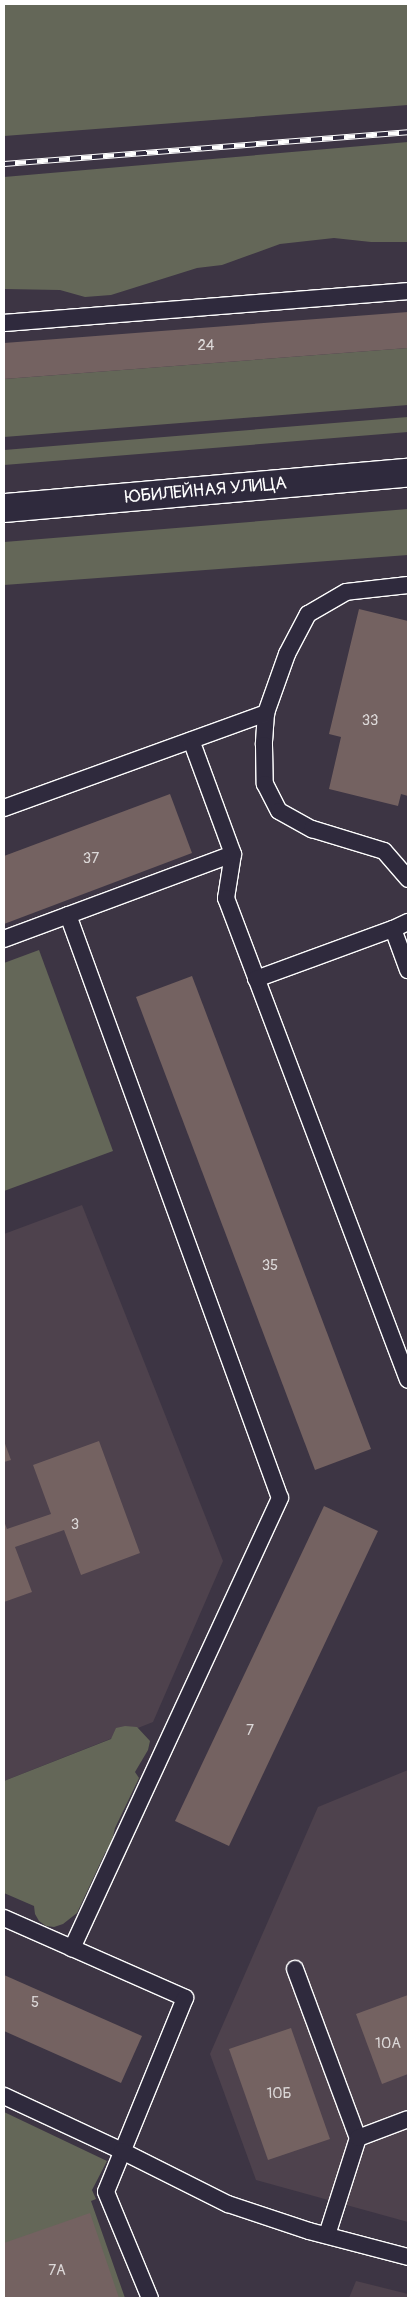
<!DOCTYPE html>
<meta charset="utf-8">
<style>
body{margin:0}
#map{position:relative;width:412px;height:2302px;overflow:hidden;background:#3d3544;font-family:Pangolin,sans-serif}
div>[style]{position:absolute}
.built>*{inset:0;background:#4e424d}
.green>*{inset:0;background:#646758}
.building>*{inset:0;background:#746261}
.roads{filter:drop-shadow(1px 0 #fff) drop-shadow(-1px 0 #fff) drop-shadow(0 1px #fff) drop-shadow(0 -1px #fff)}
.lane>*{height:16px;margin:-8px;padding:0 8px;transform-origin:8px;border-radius:8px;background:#2f2a3d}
.secondary>*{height:28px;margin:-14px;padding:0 14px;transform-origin:14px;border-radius:14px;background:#2f2a3d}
.rail>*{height:5.5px;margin-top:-2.75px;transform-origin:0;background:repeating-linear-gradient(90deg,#2f2a3d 0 11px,#fff 0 22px);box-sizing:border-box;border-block:1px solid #fff}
span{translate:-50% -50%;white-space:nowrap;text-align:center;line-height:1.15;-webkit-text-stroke:5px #2f2a3d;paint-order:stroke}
.number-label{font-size:15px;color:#dcd8d8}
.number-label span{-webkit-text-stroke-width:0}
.street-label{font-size:18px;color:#fff}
.frame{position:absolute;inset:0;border:5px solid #fff;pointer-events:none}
</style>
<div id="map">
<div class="built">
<div style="clip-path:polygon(82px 1205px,223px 1561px,153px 1722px,4px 1781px,4px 1234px)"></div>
<div style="clip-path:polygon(408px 1770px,408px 2222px,256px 2180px,210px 2054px,318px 1807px)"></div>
<div style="clip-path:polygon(356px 2281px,408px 2294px,408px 2298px,349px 2298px)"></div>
</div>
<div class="green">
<div style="clip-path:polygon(4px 4px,408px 4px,408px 105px,4px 136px)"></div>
<div style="clip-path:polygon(408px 142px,408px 242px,371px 242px,334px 238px,280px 244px,222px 265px,197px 268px,111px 295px,85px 297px,60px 290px,4px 289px,4px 177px)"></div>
<div style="clip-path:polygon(408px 348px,408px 405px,4px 437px,4px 379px)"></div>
<div style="clip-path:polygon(408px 417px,408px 432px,4px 465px,4px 450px)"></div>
<div style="clip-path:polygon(408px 509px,408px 555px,4px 585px,4px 542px)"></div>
<div style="clip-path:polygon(39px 950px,113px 1151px,4px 1191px,4px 963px)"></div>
<div style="clip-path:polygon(125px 1726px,137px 1727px,150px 1741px,148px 1750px,135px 1772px,139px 1778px,115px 1828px,111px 1845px,105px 1853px,77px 1913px,63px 1924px,54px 1927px,46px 1926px,39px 1921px,35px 1914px,34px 1906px,4px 1893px,4px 1781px,111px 1739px,116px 1728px)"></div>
<div style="clip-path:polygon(4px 2112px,107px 2161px,92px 2190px,96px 2199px,91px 2201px,125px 2298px,4px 2298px)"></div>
</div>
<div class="building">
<div style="clip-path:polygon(408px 312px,408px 348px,4px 379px,4px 343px)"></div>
<div style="clip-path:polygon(359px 609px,408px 621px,408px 796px,401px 794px,398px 806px,329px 789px,341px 737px,329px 734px)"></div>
<div style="clip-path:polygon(170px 794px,192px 853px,4px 924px,4px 856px)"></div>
<div style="clip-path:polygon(192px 976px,371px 1449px,315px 1470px,136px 997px)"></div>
<div style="clip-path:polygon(4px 1441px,11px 1460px,4px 1462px)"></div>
<div style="clip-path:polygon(99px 1441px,140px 1553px,81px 1575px,64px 1530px,15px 1547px,32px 1592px,4px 1602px,4px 1521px,7px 1529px,51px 1514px,33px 1465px)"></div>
<div style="clip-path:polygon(324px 1506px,378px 1531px,229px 1846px,175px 1821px)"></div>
<div style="clip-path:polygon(4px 1975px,142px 2036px,121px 2083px,4px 2031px)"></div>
<div style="clip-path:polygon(408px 1995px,408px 2074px,382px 2084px,356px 2014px)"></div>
<div style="clip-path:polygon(291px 2028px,330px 2139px,268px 2160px,229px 2049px)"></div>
<div style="clip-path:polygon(90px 2213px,119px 2298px,4px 2298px,4px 2243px)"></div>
</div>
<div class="roads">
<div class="lane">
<div style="left:4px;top:323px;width:405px;rotate:-4.5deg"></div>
<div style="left:408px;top:585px;width:62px;rotate:173.6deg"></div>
<div style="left:346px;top:592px;width:44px;rotate:149.9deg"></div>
<div style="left:308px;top:614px;width:45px;rotate:117.7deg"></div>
<div style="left:287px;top:654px;width:63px;rotate:109.6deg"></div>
<div style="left:266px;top:713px;width:32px;rotate:94deg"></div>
<div style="left:264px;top:745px;width:39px;rotate:89deg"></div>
<div style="left:265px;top:784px;width:30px;rotate:63deg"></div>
<div style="left:279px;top:811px;width:38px;rotate:29deg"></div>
<div style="left:312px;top:829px;width:75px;rotate:17deg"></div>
<div style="left:384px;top:851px;width:37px;rotate:49deg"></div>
<div style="left:4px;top:808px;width:279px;rotate:-19.9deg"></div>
<div style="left:233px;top:854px;width:45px;rotate:99deg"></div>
<div style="left:226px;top:898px;width:515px;rotate:69.31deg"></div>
<div style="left:68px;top:915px;width:620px;rotate:70.02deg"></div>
<div style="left:280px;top:1498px;width:496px;rotate:114.8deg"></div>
<div style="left:393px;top:929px;width:17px;rotate:-25deg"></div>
<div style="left:4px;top:939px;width:244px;rotate:-20.4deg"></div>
<div style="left:233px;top:854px;width:121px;rotate:-110.2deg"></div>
<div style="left:256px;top:979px;width:146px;rotate:-20.1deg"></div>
<div style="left:393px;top:929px;width:44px;rotate:69.9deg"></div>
<div style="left:4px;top:1918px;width:198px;rotate:23.8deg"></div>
<div style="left:185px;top:1998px;width:209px;rotate:112.2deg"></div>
<div style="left:106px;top:2192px;width:115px;rotate:67.5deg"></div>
<div style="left:295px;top:1969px;width:180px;rotate:69.6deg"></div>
<div style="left:4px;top:2096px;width:130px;rotate:25deg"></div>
<div style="left:122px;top:2151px;width:119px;rotate:26.6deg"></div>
<div style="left:228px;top:2204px;width:85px;rotate:18.4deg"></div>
<div style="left:309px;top:2231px;width:102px;rotate:14.7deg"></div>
<div style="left:327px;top:2235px;width:102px;rotate:-72.3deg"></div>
<div style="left:358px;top:2138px;width:53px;rotate:-20.8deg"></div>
</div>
<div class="secondary">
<div style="left:4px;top:508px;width:406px;rotate:-5deg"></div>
</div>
</div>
<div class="rail">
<div style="left:4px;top:164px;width:405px;rotate:-4.5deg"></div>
</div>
<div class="number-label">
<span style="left:206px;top:346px">24</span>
<span style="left:370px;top:721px">33</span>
<span style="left:91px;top:859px">37</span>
<span style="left:270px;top:1266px">35</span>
<span style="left:75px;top:1525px">3</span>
<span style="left:250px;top:1731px">7</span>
<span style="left:35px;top:2003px">5</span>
<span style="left:388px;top:2044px">10А</span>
<span style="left:279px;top:2094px">10Б</span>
<span style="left:57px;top:2271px">7А</span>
</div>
<div class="street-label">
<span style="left:206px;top:491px;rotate:-5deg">ЮБИЛЕЙНАЯ УЛИЦА</span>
</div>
<div class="frame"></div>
</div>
